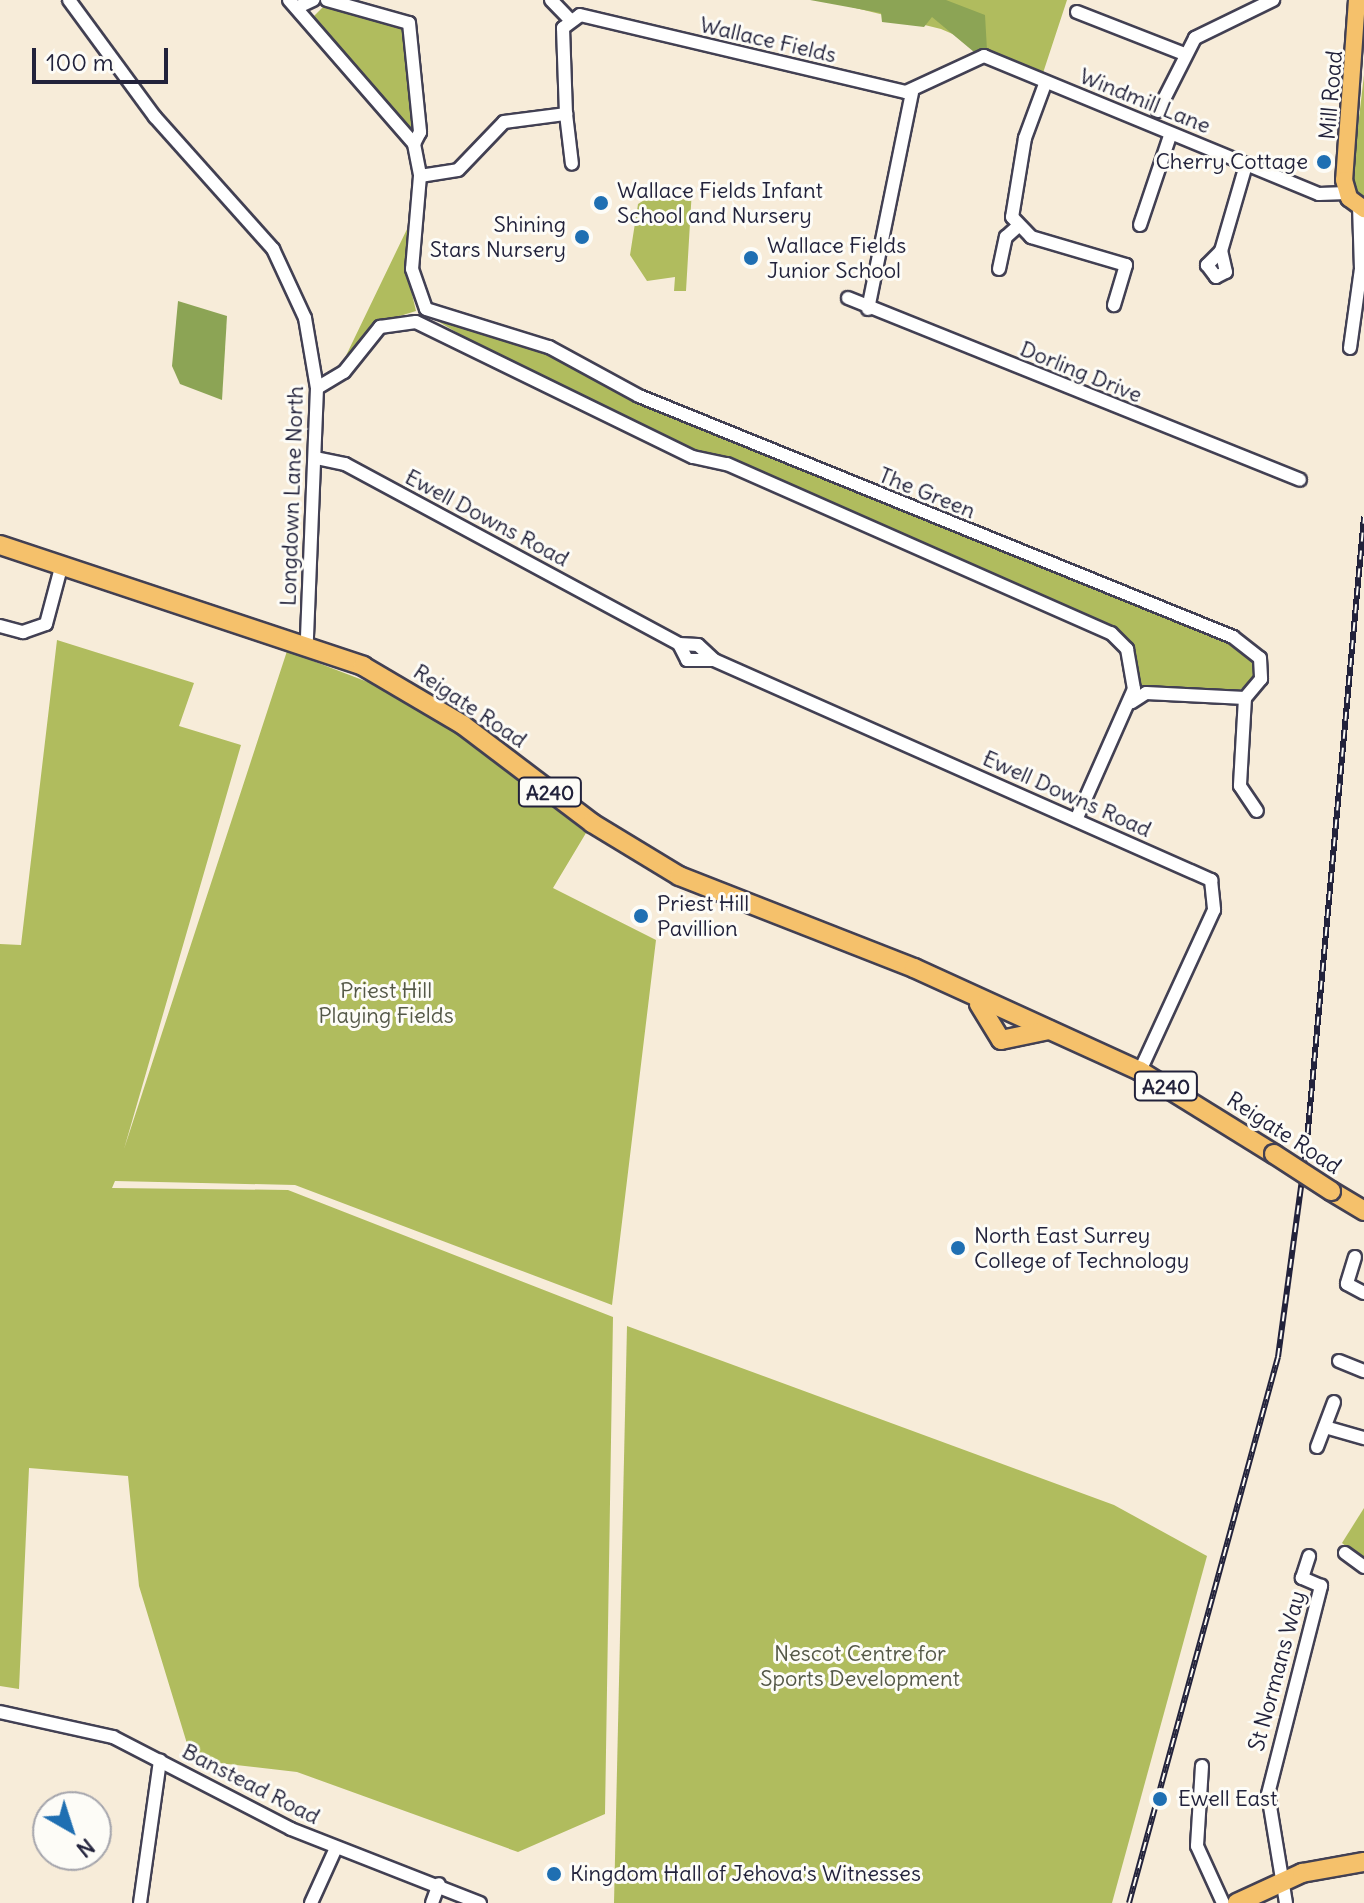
<!DOCTYPE html>
<style>
body{margin:0}
#map{position:relative;width:1364px;height:1903px;overflow:hidden;background:#f7ecd9;font-family:Delius,sans-serif}
div>[style]{position:absolute}
.green>*{inset:0;background:#b0bc5e}
.forest>*{inset:0;background:#8ca455}
.roads{filter:drop-shadow(2px 0 #424053) drop-shadow(-2px 0 #424053) drop-shadow(0 2px #424053) drop-shadow(0 -2px #424053)}
.minor>*{height:12px;margin:-6px;padding:0 6px;transform-origin:6px;border-radius:6px;background:#fff}
.major>*{height:16px;margin:-8px;padding:0 8px;transform-origin:8px;border-radius:8px;background:#f5c16b}
.highway>*{height:18px;margin:-9px;padding:0 9px;transform-origin:9px;border-radius:9px;background:#f5c16b}
.rail>*{height:6px;margin-top:-3px;transform-origin:0;background:repeating-linear-gradient(90deg,#fdfcf7 0 9px,#22223b 0 18px);box-sizing:border-box;border-block:2px solid #22223b}
.bridges{filter:drop-shadow(2px 0 #424053) drop-shadow(-2px 0 #424053) drop-shadow(0 2px #424053) drop-shadow(0 -2px #424053)}
.highway-bridge>*{height:18px;margin:-9px;padding:0 9px;transform-origin:9px;border-radius:9px;background:#f5c16b}
.dots>*{width:22px;height:22px;translate:-50% -50%;box-sizing:border-box;border:4px solid #fdfcf7;border-radius:50%}
span{translate:-50% -50%;white-space:nowrap;text-align:center;line-height:1.15;-webkit-text-stroke:6px #fdfcf7;paint-order:stroke}
.shield-label span{padding:2px 6px;background:#fdfcf7;border:2px solid;border-radius:6px;-webkit-text-stroke-width:0}
.shield-label{font-size:20px;color:#22223b;font-weight:700}
.street-label{font-size:22px;color:#22223b}
.poi-label{font-size:22px;color:#22223b}
.right{translate:-100% -50%;text-align:right}
.left{translate:0 -50%;text-align:left}
.park-label{font-size:22px;color:#545847}
.north{position:absolute;left:32px;top:1791px;width:80px;height:80px;box-sizing:border-box;background:#fdfcf7;border:2px solid #a5a5ac;border-radius:50%;rotate:141deg;font-size:22px;font-weight:700;line-height:32px;text-align:center;color:#22223b}
.north::after{content:'';display:block;margin:auto;width:28px;height:36px;background:#1f6fb2;clip-path:polygon(50% 0,100% 100%,50% 72%,0 100%)}
.scale{position:absolute;left:32px;top:48px;width:136px;height:36px;box-sizing:border-box;border:4px solid #22223b;border-top:0;padding-left:10px;font-size:24px;line-height:28px;white-space:nowrap;color:#22223b;-webkit-text-stroke:6px #fdfcf7;paint-order:stroke}
</style>
<div id="map">
<div class="green">
<div style="clip-path:polygon(823px 0,1067px 0,1043px 73px,941px 29px)"></div>
<div style="clip-path:polygon(327px 3px,406px 27px,413px 132px,314px 16px)"></div>
<div style="clip-path:polygon(1364px 75px,1364px 201px,1351px 186px)"></div>
<div style="clip-path:polygon(680px 188px,692px 189px,686px 291px,674px 291px,675px 277px,647px 281px,630px 255px,638px 204px,654px 194px,679px 201px)"></div>
<div style="clip-path:polygon(409px 225px,407px 273px,416px 311px,377px 323px,341px 366px)"></div>
<div style="clip-path:polygon(424px 313px,554px 353px,625px 393px,1235px 642px,1257px 660px,1255px 678px,1237px 692px,1137px 691px,1120px 636px,1095px 619px,555px 391px)"></div>
<div style="clip-path:polygon(57px 640px,194px 683px,179px 726px,241px 745px,124px 1149px,287px 651px,373px 684px,461px 735px,586px 833px,553px 888px,656px 940px,612px 1305px,295px 1185px,115px 1181px,112px 1188px,288px 1190px,613px 1317px,605px 1814px,518px 1852px,297px 1772px,192px 1760px,139px 1586px,128px 1476px,29px 1468px,19px 1689px,0 1686px,0 944px,21px 945px)"></div>
<div style="clip-path:polygon(627px 1326px,1114px 1505px,1207px 1556px,1112px 1903px,614px 1903px)"></div>
<div style="clip-path:polygon(1364px 1508px,1364px 1561px,1342px 1543px)"></div>
</div>
<div class="forest">
<div style="clip-path:polygon(810px 0,946px 0,985px 15px,987px 50px,974px 52px,932px 17px,924px 27px,882px 22px,881px 13px)"></div>
<div style="clip-path:polygon(178px 301px,227px 316px,222px 400px,180px 384px,172px 366px)"></div>
</div>
<div class="roads">
<div class="minor">
<div style="left:69px;top:0;width:145px;rotate:53.7deg"></div>
<div style="left:155px;top:117px;width:177px;rotate:48.2deg"></div>
<div style="left:273px;top:249px;width:76px;rotate:65.1deg"></div>
<div style="left:305px;top:318px;width:71px;rotate:80.3deg"></div>
<div style="left:317px;top:388px;width:254px;rotate:92.3deg"></div>
<div style="left:289px;top:0;width:191px;rotate:49deg"></div>
<div style="left:414px;top:144px;width:33px;rotate:79deg"></div>
<div style="left:420px;top:176px;width:93px;rotate:94.9deg"></div>
<div style="left:412px;top:269px;width:42px;rotate:70.7deg"></div>
<div style="left:426px;top:309px;width:129px;rotate:17.2deg"></div>
<div style="left:549px;top:347px;width:102px;rotate:28.6deg"></div>
<div style="left:639px;top:396px;width:641px;rotate:22.08deg"></div>
<div style="left:1233px;top:637px;width:34px;rotate:38deg"></div>
<div style="left:1260px;top:658px;width:21px;rotate:87deg"></div>
<div style="left:1261px;top:679px;width:25px;rotate:130deg"></div>
<div style="left:1245px;top:698px;width:99px;rotate:-177.1deg"></div>
<div style="left:1146px;top:693px;width:17px;rotate:147deg"></div>
<div style="left:327px;top:0;width:85px;rotate:15.7deg"></div>
<div style="left:409px;top:23px;width:110px;rotate:84.2deg"></div>
<div style="left:420px;top:132px;width:13px;rotate:117deg"></div>
<div style="left:551px;top:0;width:28px;rotate:46deg"></div>
<div style="left:298px;top:7px;width:17px;rotate:-25deg"></div>
<div style="left:1077px;top:12px;width:115px;rotate:21.4deg"></div>
<div style="left:1045px;top:84px;width:58px;rotate:110.3deg"></div>
<div style="left:1025px;top:138px;width:80px;rotate:99.3deg"></div>
<div style="left:1012px;top:217px;width:28px;rotate:46deg"></div>
<div style="left:1031px;top:237px;width:99px;rotate:16.4deg"></div>
<div style="left:1126px;top:265px;width:42px;rotate:106.7deg"></div>
<div style="left:1158px;top:111px;width:82px;rotate:-63.1deg"></div>
<div style="left:1195px;top:38px;width:87px;rotate:-26deg"></div>
<div style="left:566px;top:114px;width:50px;rotate:83.2deg"></div>
<div style="left:420px;top:176px;width:38px;rotate:-9deg"></div>
<div style="left:458px;top:170px;width:66px;rotate:-46.2deg"></div>
<div style="left:504px;top:122px;width:63px;rotate:-7.4deg"></div>
<div style="left:566px;top:114px;width:86px;rotate:-92deg"></div>
<div style="left:563px;top:28px;width:21px;rotate:-37deg"></div>
<div style="left:580px;top:15px;width:335px;rotate:13.3deg"></div>
<div style="left:906px;top:92px;width:86px;rotate:-24.8deg"></div>
<div style="left:984px;top:56px;width:362px;rotate:22.4deg"></div>
<div style="left:1319px;top:194px;width:28px;rotate:-2deg"></div>
<div style="left:1140px;top:225px;width:94px;rotate:-71.4deg"></div>
<div style="left:1221px;top:251px;width:20px;rotate:135deg"></div>
<div style="left:1207px;top:265px;width:15px;rotate:53deg"></div>
<div style="left:1216px;top:277px;width:11px;rotate:-27deg"></div>
<div style="left:1226px;top:272px;width:22px;rotate:-103deg"></div>
<div style="left:1221px;top:251px;width:90px;rotate:-73.8deg"></div>
<div style="left:999px;top:269px;width:33px;rotate:-78deg"></div>
<div style="left:1006px;top:237px;width:15px;rotate:-42deg"></div>
<div style="left:848px;top:298px;width:487px;rotate:21.9deg"></div>
<div style="left:868px;top:309px;width:221px;rotate:-78.5deg"></div>
<div style="left:1350px;top:348px;width:80px;rotate:-82.1deg"></div>
<div style="left:1361px;top:269px;width:63px;rotate:-91.8deg"></div>
<div style="left:317px;top:388px;width:31px;rotate:-31deg"></div>
<div style="left:344px;top:372px;width:58px;rotate:-51.3deg"></div>
<div style="left:380px;top:327px;width:36px;rotate:-8deg"></div>
<div style="left:416px;top:322px;width:308px;rotate:26deg"></div>
<div style="left:693px;top:457px;width:35px;rotate:12deg"></div>
<div style="left:727px;top:464px;width:420px;rotate:23.8deg"></div>
<div style="left:1111px;top:633px;width:23px;rotate:45deg"></div>
<div style="left:1127px;top:649px;width:41px;rotate:80.1deg"></div>
<div style="left:1134px;top:689px;width:143px;rotate:113.9deg"></div>
<div style="left:316px;top:458px;width:30px;rotate:12deg"></div>
<div style="left:345px;top:464px;width:379px;rotate:28.3deg"></div>
<div style="left:679px;top:644px;width:19px;rotate:3deg"></div>
<div style="left:698px;top:645px;width:22px;rotate:43deg"></div>
<div style="left:714px;top:660px;width:544px;rotate:23.88deg"></div>
<div style="left:1211px;top:880px;width:30px;rotate:84deg"></div>
<div style="left:1214px;top:910px;width:177px;rotate:114.7deg"></div>
<div style="left:0;top:626px;width:24px;rotate:15deg"></div>
<div style="left:23px;top:632px;width:24px;rotate:-19deg"></div>
<div style="left:46px;top:624px;width:62px;rotate:-75.1deg"></div>
<div style="left:679px;top:644px;width:18px;rotate:63deg"></div>
<div style="left:687px;top:660px;width:27px"></div>
<div style="left:1245px;top:698px;width:88px;rotate:93.3deg"></div>
<div style="left:1240px;top:786px;width:30px;rotate:56deg"></div>
<div style="left:1355px;top:1257px;width:28px;rotate:107deg"></div>
<div style="left:1347px;top:1284px;width:19px;rotate:28deg"></div>
<div style="left:1339px;top:1361px;width:27px;rotate:22deg"></div>
<div style="left:1325px;top:1427px;width:41px;rotate:15.8deg"></div>
<div style="left:1317px;top:1447px;width:48px;rotate:-69.3deg"></div>
<div style="left:1345px;top:1553px;width:24px;rotate:36deg"></div>
<div style="left:0;top:1712px;width:116px;rotate:12.5deg"></div>
<div style="left:113px;top:1737px;width:200px;rotate:27.3deg"></div>
<div style="left:291px;top:1829px;width:203px;rotate:21.4deg"></div>
<div style="left:1202px;top:1766px;width:80px;rotate:93.6deg"></div>
<div style="left:1197px;top:1846px;width:63px;rotate:65.5deg"></div>
<div style="left:140px;top:1903px;width:144px;rotate:-82deg"></div>
<div style="left:311px;top:1903px;width:60px;rotate:-65.6deg"></div>
<div style="left:432px;top:1903px;width:20px;rotate:-70deg"></div>
<div style="left:1286px;top:1903px;width:110px;rotate:-99.4deg"></div>
<div style="left:1268px;top:1794px;width:215px;rotate:-75.7deg"></div>
<div style="left:1321px;top:1586px;width:21px;rotate:-157deg"></div>
<div style="left:1302px;top:1578px;width:23px;rotate:-72deg"></div>
</div>
<div class="major">
<div style="left:1357px;top:0;width:180px;rotate:94.1deg"></div>
<div style="left:1344px;top:180px;width:19px;rotate:74deg"></div>
<div style="left:1349px;top:198px;width:19px;rotate:36deg"></div>
</div>
<div class="highway">
<div style="left:0;top:545px;width:383px;rotate:18.4deg"></div>
<div style="left:363px;top:666px;width:116px;rotate:30.5deg"></div>
<div style="left:463px;top:725px;width:162px;rotate:37.2deg"></div>
<div style="left:592px;top:823px;width:102px;rotate:31.3deg"></div>
<div style="left:679px;top:876px;width:252px;rotate:21.4deg"></div>
<div style="left:914px;top:968px;width:248px;rotate:24.5deg"></div>
<div style="left:1140px;top:1071px;width:158px;rotate:31.8deg"></div>
<div style="left:979px;top:1004px;width:42px;rotate:58.6deg"></div>
<div style="left:1001px;top:1040px;width:49px;rotate:-11.8deg"></div>
<div style="left:1331px;top:1191px;width:39px;rotate:31deg"></div>
<div style="left:1237px;top:1903px;width:72px;rotate:-24.8deg"></div>
<div style="left:1302px;top:1873px;width:63px;rotate:-10.1deg"></div>
</div>
</div>
<div class="rail">
<div style="left:1129px;top:1903px;width:566px;rotate:-74.74deg"></div>
<div style="left:1278px;top:1357px;width:208px;rotate:-82.3deg"></div>
<div style="left:1306px;top:1151px;width:637px;rotate:-84.77deg"></div>
</div>
<div class="bridges">
<div class="highway-bridge">
<div style="left:1274px;top:1154px;width:68px;rotate:33deg"></div>
</div>
</div>
<div class="dots">
<div style="left:1324px;top:162px;background:#1f6fb2"></div>
<div style="left:601px;top:203px;background:#1f6fb2"></div>
<div style="left:582px;top:237px;background:#1f6fb2"></div>
<div style="left:751px;top:258px;background:#1f6fb2"></div>
<div style="left:641px;top:916px;background:#1f6fb2"></div>
<div style="left:958px;top:1248px;background:#1f6fb2"></div>
<div style="left:1160px;top:1799px;background:#1f6fb2"></div>
<div style="left:554px;top:1874px;background:#1f6fb2"></div>
</div>
<div class="shield-label">
<span style="left:550px;top:792px">A240</span>
<span style="left:1166px;top:1086px">A240</span>
</div>
<div class="street-label">
<span style="left:768px;top:40px;rotate:13deg">Wallace Fields</span>
<span style="left:1331px;top:95px;rotate:-85deg">Mill Road</span>
<span style="left:1145px;top:101px;rotate:22deg">Windmill Lane</span>
<span style="left:1081px;top:372px;rotate:22deg">Dorling Drive</span>
<span style="left:927px;top:493px;rotate:22deg">The Green</span>
<span style="left:292px;top:496px;rotate:-88deg">Longdown Lane North</span>
<span style="left:487px;top:518px;rotate:28deg">Ewell Downs Road</span>
<span style="left:470px;top:706px;rotate:34deg">Reigate Road</span>
<span style="left:1067px;top:794px;rotate:24deg">Ewell Downs Road</span>
<span style="left:1284px;top:1133px;rotate:33deg">Reigate Road</span>
<span style="left:1277px;top:1671px;rotate:-75deg">St Normans Way</span>
<span style="left:251px;top:1784px;rotate:27deg">Banstead Road</span>
</div>
<div class="poi-label">
<span class="right" style="left:1308px;top:162px">Cherry Cottage</span>
<span class="left" style="left:617px;top:203px">Wallace Fields Infant<br>School and Nursery</span>
<span class="right" style="left:566px;top:237px">Shining<br>Stars Nursery</span>
<span class="left" style="left:767px;top:258px">Wallace Fields<br>Junior School</span>
<span class="left" style="left:657px;top:916px">Priest Hill<br>Pavillion</span>
<span class="left" style="left:974px;top:1248px">North East Surrey<br>College of Technology</span>
<span class="left" style="left:1178px;top:1799px">Ewell East</span>
<span class="left" style="left:570px;top:1874px">Kingdom Hall of Jehova's Witnesses</span>
</div>
<div class="park-label">
<span style="left:386px;top:1003px">Priest Hill<br>Playing Fields</span>
<span style="left:860px;top:1666px">Nescot Centre for<br>Sports Development</span>
</div>
<div class="north">N</div>
<div class="scale">100 m</div>
</div>
